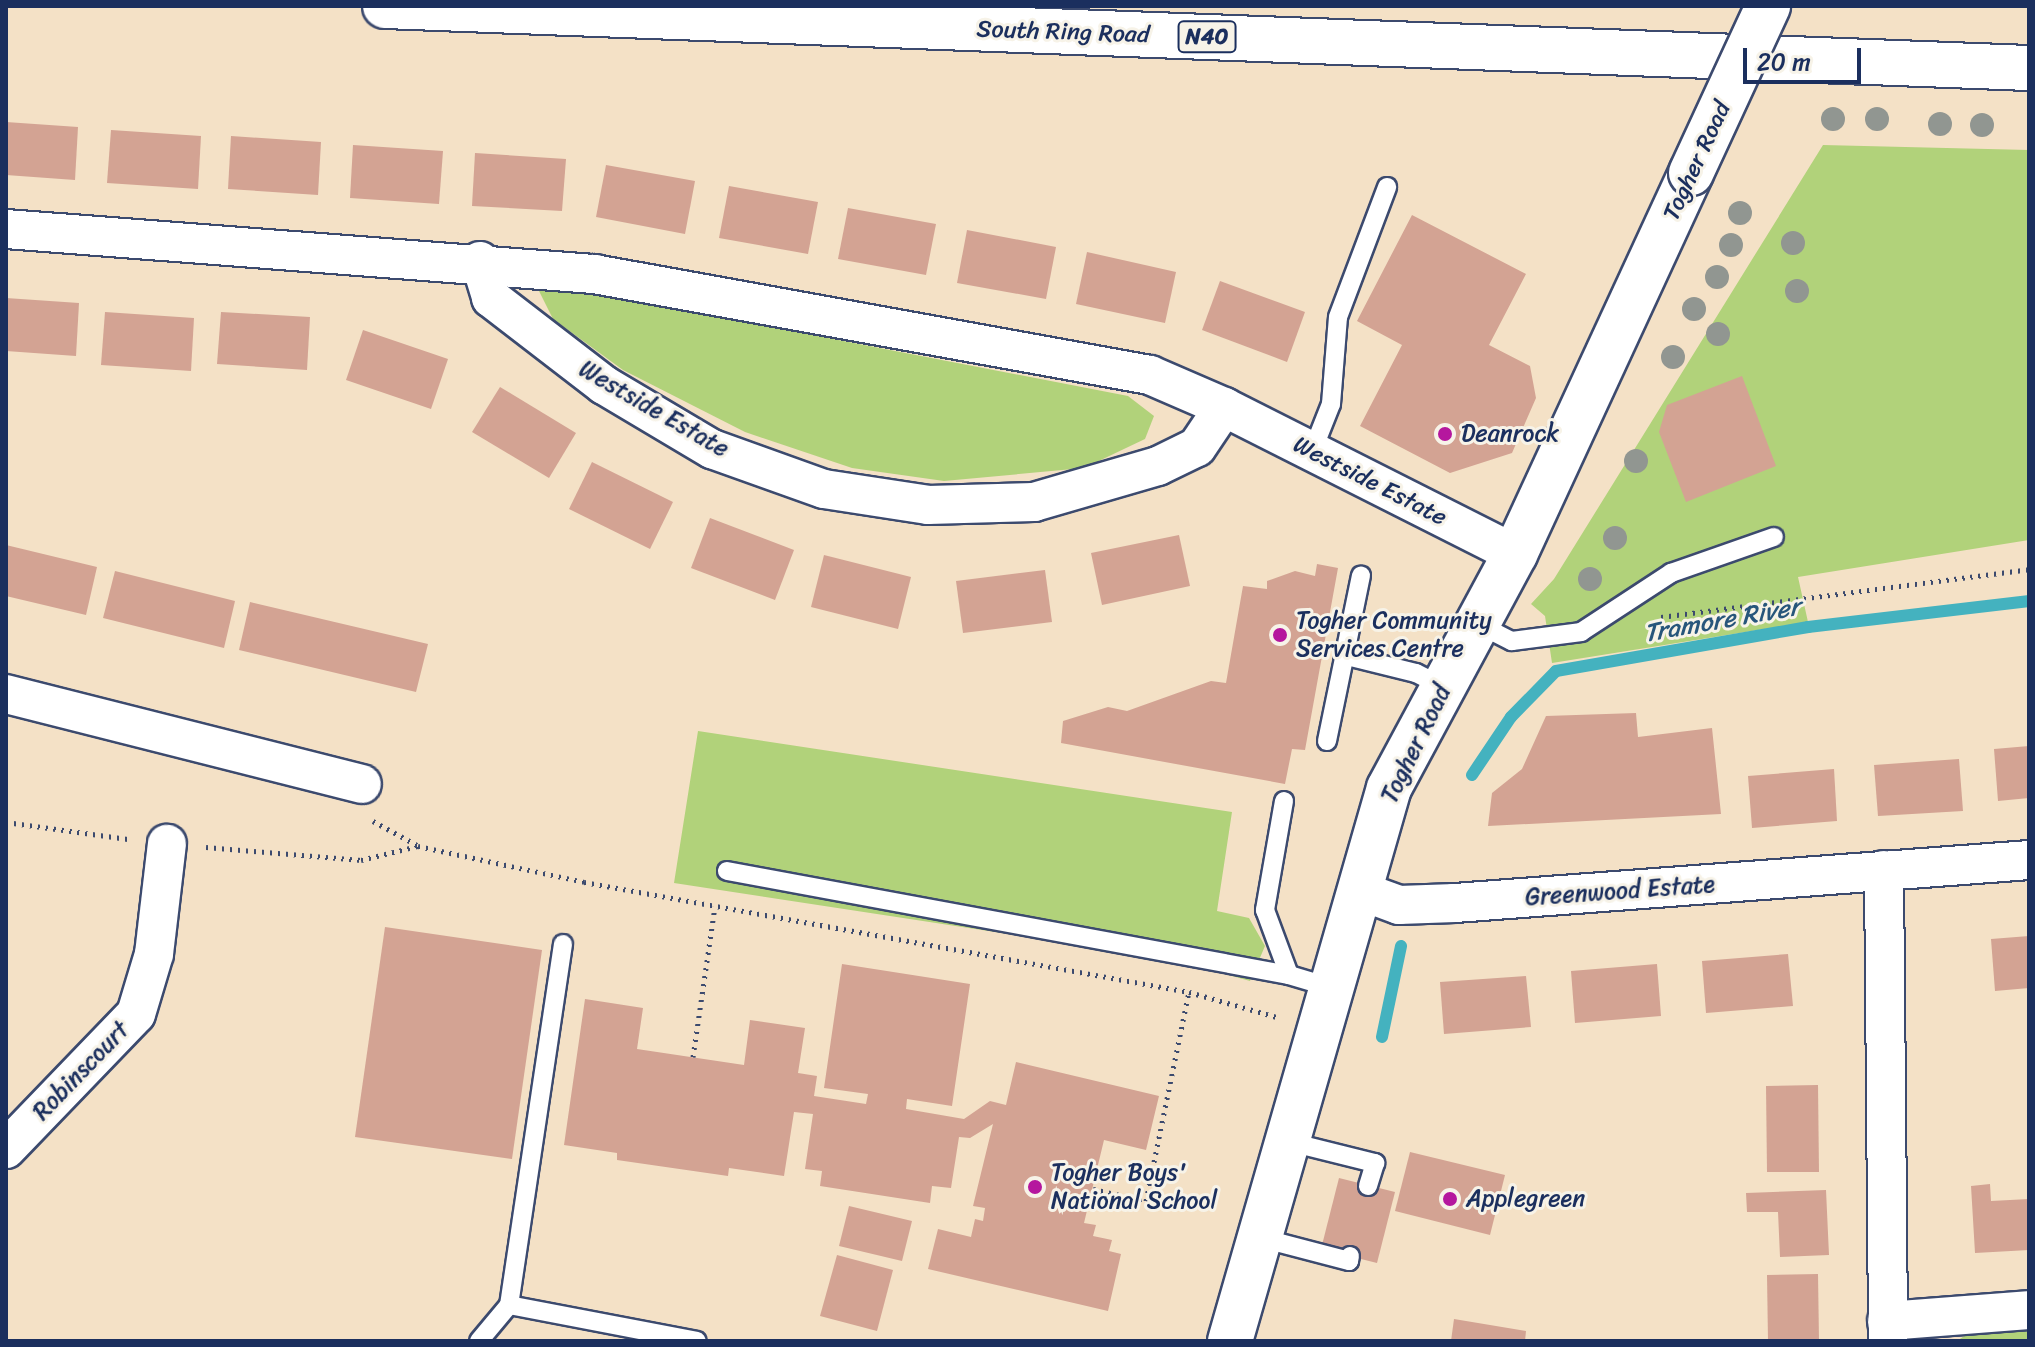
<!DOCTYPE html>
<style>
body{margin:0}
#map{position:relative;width:2035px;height:1347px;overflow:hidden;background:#f4e1c6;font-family:Sriracha,sans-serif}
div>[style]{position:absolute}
.green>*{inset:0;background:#b1d27a}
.stream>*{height:12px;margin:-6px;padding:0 6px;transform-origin:6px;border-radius:6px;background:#44b2bf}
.building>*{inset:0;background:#d3a393}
.path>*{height:5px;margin-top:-2.5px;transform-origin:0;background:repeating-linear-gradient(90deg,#3c4a6e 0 2px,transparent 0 8px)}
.roads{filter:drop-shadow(2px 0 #3c4a6e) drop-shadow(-2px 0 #3c4a6e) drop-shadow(0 2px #3c4a6e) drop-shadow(0 -2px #3c4a6e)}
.service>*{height:18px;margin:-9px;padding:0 9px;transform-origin:9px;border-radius:9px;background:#fff}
.minor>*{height:38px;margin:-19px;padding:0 19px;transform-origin:19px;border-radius:19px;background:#fff}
.tertiary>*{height:44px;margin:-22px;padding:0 22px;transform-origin:22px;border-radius:22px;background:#fff}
.trunk>*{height:44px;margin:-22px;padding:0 22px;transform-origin:22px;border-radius:22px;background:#fff}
.bridges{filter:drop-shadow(2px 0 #3c4a6e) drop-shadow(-2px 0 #3c4a6e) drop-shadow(0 2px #3c4a6e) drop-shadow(0 -2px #3c4a6e)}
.tertiary-bridge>*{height:44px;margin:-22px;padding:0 22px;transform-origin:22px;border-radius:22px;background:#fff}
.trees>*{width:24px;height:24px;margin:-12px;border-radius:50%;background:#919691}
.dots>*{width:22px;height:22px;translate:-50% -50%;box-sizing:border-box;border:4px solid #f7f3e8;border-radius:50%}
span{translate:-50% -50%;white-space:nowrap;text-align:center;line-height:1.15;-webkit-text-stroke:6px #f7f3e8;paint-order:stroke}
.shield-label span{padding:2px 6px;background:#f7f3e8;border:2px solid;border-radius:6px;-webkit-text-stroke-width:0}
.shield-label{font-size:22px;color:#1b2f5e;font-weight:700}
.street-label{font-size:24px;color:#1b2f5e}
.poi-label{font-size:24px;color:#1b2f5e}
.left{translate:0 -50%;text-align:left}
.water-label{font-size:26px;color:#27567b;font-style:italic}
.frame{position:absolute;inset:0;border:8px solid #1b2f5e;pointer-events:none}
.scale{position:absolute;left:1743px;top:48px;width:118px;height:36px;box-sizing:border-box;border:4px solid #1b2f5e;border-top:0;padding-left:10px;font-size:24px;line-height:28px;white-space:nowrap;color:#1b2f5e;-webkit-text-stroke:6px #f7f3e8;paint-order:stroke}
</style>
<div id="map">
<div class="green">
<div style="clip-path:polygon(1823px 145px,2029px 150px,2029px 540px,1798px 577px,1808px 622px,1552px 663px,1545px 616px,1531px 604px,1554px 579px)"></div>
<div style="clip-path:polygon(564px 287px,1128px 396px,1154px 416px,1145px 439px,1084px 468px,944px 481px,852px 468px,745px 432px,623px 370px,553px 319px,539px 291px)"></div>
<div style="clip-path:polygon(698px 731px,1232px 812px,1217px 911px,1249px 918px,1265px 946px,1250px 981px,1171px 959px,674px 883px)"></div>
<div style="clip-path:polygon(2029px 1327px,2029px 1341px,1957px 1341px,1970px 1332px)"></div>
</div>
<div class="stream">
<div style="left:1472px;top:775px;width:70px;rotate:-56.1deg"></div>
<div style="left:1511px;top:717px;width:64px;rotate:-45.6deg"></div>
<div style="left:1556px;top:671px;width:256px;rotate:-9.9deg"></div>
<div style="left:1808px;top:627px;width:223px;rotate:-6.7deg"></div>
<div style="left:1382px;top:1037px;width:93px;rotate:-78.2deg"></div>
</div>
<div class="building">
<div style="clip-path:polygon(6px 122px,78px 127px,75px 180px,6px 175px)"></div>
<div style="clip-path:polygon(111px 130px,201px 136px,198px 189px,107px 183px)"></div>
<div style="clip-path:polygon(231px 136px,321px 142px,318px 195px,228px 189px)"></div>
<div style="clip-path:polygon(353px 145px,443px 151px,439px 204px,350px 198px)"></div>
<div style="clip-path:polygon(475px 153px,566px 159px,562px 211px,472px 206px)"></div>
<div style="clip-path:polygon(606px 165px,695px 181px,685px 234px,596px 217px)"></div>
<div style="clip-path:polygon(729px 186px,818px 202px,808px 254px,719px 238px)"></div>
<div style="clip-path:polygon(848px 208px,936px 224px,926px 275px,838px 259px)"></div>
<div style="clip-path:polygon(1412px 215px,1526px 274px,1489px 345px,1530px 366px,1536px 398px,1512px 453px,1450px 473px,1360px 426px,1402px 345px,1357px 321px)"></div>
<div style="clip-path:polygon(967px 230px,1056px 247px,1046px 299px,957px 283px)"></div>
<div style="clip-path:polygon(1087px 252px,1176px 272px,1165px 323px,1076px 304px)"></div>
<div style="clip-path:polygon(1220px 281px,1305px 312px,1287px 362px,1202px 330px)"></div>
<div style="clip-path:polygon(6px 298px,79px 303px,76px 356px,6px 351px)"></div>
<div style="clip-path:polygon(105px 312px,194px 318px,191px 371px,101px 365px)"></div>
<div style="clip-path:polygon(221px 312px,310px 317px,307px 370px,217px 364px)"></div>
<div style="clip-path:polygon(363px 330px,448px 359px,431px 409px,346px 380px)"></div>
<div style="clip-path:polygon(1742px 376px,1776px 466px,1686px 502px,1659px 432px,1667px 405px)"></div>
<div style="clip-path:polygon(500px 387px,576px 433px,549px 478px,472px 432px)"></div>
<div style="clip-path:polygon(592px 462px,673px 502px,650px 549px,569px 509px)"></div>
<div style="clip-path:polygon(710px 518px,794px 550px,775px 600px,691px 568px)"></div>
<div style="clip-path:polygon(1179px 535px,1190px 586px,1102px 605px,1091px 553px)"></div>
<div style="clip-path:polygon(6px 545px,97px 567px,86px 615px,6px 596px)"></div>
<div style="clip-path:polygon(824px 555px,911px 577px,898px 629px,811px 607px)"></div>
<div style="clip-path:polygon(1317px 564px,1338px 568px,1305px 750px,1292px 749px,1285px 784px,1061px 743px,1063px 721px,1108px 707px,1127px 711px,1211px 681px,1226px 683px,1243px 586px,1267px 589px,1267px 581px,1295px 571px,1315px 576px)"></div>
<div style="clip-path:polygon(1045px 570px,1052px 622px,963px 633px,956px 581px)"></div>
<div style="clip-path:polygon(115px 571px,235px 601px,224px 648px,103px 618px)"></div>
<div style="clip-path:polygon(250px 602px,428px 644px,416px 692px,239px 650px)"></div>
<div style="clip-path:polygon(1636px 713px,1638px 737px,1712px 728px,1721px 814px,1488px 826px,1492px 793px,1522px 769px,1546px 716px)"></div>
<div style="clip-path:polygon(2029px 746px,2029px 798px,1998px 801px,1994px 749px)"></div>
<div style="clip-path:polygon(1959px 759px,1963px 811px,1878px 816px,1874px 765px)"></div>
<div style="clip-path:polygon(1834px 769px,1837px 821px,1752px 828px,1748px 776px)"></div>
<div style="clip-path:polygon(385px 927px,542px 950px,512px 1159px,355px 1137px)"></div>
<div style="clip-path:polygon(2029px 936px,2029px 988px,1995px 991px,1991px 939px)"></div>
<div style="clip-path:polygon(1788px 954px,1793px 1006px,1706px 1013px,1702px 961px)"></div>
<div style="clip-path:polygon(842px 964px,970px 984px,952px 1106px,907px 1099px,906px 1109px,964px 1119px,990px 1101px,1006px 1105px,1016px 1062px,1159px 1096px,1146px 1150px,1104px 1140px,1084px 1223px,1096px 1225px,1093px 1236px,1112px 1240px,1109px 1251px,1121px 1254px,1108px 1311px,928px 1269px,938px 1229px,971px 1237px,975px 1219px,983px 1221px,985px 1208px,973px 1206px,993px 1124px,970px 1138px,959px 1137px,951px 1188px,932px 1186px,930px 1203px,820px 1186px,822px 1171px,805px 1169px,813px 1114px,794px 1112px,784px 1176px,729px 1168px,728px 1176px,617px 1160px,617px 1153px,564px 1145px,585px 999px,643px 1008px,637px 1049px,744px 1065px,750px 1020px,805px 1028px,798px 1073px,817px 1076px,814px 1096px,866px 1104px,868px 1094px,824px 1088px)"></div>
<div style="clip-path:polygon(1657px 964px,1661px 1016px,1575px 1023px,1571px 971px)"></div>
<div style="clip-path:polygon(1526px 976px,1531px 1027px,1444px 1034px,1440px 982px)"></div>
<div style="clip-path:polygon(1818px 1085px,1819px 1172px,1767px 1172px,1766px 1086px)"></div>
<div style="clip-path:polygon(1410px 1152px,1505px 1175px,1490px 1235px,1395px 1211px)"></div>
<div style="clip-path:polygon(1339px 1178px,1395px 1192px,1377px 1263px,1321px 1249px)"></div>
<div style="clip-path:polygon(1990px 1184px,1991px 1201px,2029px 1199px,2029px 1250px,1975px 1253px,1971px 1186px)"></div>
<div style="clip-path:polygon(1826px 1190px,1829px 1255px,1780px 1257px,1778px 1212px,1747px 1212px,1746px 1193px)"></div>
<div style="clip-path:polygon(849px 1206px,912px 1221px,902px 1261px,839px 1246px)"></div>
<div style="clip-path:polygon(837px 1255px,893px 1270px,877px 1331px,820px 1316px)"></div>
<div style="clip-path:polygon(1818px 1274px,1819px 1341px,1768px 1341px,1767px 1275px)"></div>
<div style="clip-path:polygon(1454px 1319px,1526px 1331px,1525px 1341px,1451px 1341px)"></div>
</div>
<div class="path">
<div style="left:1661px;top:617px;width:371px;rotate:-7.4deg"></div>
<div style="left:373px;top:821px;width:50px;rotate:28.6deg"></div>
<div style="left:6px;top:822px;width:123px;rotate:7.9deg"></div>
<div style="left:206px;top:847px;width:156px;rotate:4.8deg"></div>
<div style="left:361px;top:860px;width:59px;rotate:-13.8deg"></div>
<div style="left:418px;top:846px;width:170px;rotate:12.2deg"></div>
<div style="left:584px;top:882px;width:615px;rotate:10.3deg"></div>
<div style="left:1189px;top:992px;width:95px;rotate:15.9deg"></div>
<div style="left:693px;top:1057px;width:152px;rotate:-81.7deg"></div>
<div style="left:1093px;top:1189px;width:54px;rotate:12.8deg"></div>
<div style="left:1146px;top:1201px;width:213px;rotate:-78.4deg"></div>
</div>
<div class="roads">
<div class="service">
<div style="left:1312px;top:452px;width:52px;rotate:-68.4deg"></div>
<div style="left:1331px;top:404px;width:87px;rotate:-85.4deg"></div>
<div style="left:1338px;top:317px;width:139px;rotate:-69.3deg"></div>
<div style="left:1478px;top:624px;width:38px;rotate:27deg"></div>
<div style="left:1512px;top:641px;width:70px;rotate:-7.4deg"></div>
<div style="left:1581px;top:632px;width:108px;rotate:-33.2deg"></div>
<div style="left:1671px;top:573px;width:109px;rotate:-19.3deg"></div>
<div style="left:1343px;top:655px;width:75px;rotate:13.9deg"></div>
<div style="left:1416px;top:673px;width:31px;rotate:27deg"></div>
<div style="left:1327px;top:741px;width:169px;rotate:-78.4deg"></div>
<div style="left:1284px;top:801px;width:111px;rotate:99.9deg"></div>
<div style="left:1265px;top:910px;width:69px;rotate:69.7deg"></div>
<div style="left:1289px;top:975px;width:46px;rotate:16.5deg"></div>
<div style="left:727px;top:871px;width:572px;rotate:10.48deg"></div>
<div style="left:563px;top:944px;width:365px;rotate:98.5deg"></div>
<div style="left:509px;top:1305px;width:191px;rotate:10.8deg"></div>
<div style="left:1290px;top:1142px;width:88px;rotate:13.9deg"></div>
<div style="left:1375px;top:1163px;width:24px;rotate:107deg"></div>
<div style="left:1261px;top:1238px;width:91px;rotate:14.6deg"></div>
<div style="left:1349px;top:1261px;width:5px;rotate:-79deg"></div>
<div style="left:479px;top:1341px;width:47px;rotate:-50.2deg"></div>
</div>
<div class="minor">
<div style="left:6px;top:229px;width:590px;rotate:4.38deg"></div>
<div style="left:594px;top:274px;width:565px;rotate:10.3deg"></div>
<div style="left:1150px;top:375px;width:81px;rotate:23.4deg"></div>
<div style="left:1224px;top:407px;width:326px;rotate:26.8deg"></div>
<div style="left:480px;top:261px;width:39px;rotate:73deg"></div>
<div style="left:491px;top:298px;width:143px;rotate:37.6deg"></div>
<div style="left:604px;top:385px;width:126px;rotate:30.7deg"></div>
<div style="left:712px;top:449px;width:119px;rotate:19.7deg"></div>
<div style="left:824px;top:489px;width:105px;rotate:8.7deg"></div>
<div style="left:928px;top:505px;width:106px;rotate:-1.6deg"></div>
<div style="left:1034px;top:502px;width:129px;rotate:-16.2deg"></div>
<div style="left:1158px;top:466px;width:43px;rotate:-26deg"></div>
<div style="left:1197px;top:447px;width:48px;rotate:-56deg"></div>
<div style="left:6px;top:694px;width:367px;rotate:14.2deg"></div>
<div style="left:1884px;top:870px;width:471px;rotate:89.5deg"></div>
<div style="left:1358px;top:890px;width:44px;rotate:20.1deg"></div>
<div style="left:1399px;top:905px;width:56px;rotate:-2deg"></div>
<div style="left:1455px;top:903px;width:576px;rotate:-4.28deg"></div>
<div style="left:6px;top:1149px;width:187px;rotate:-46.1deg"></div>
<div style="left:136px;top:1014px;width:63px;rotate:-73.3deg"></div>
<div style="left:154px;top:954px;width:111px;rotate:-83.3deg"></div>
<div style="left:1887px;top:1321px;width:142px;rotate:-4.4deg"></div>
</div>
<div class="tertiary">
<div style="left:1230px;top:1341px;width:575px;rotate:-73.96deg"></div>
<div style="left:1389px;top:788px;width:266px;rotate:-61.7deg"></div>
<div style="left:1515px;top:554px;width:420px;rotate:-65.2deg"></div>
</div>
<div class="trunk">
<div style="left:385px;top:6px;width:1645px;rotate:2.16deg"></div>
</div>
</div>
<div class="bridges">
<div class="tertiary-bridge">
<div style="left:1691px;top:173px;width:184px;rotate:-65.2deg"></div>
</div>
</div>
<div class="trees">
<div style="left:1833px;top:119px"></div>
<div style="left:1877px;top:119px"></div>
<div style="left:1940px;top:124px"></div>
<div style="left:1982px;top:125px"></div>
<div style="left:1740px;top:213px"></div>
<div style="left:1793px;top:243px"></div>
<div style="left:1731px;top:245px"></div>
<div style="left:1717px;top:277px"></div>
<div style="left:1797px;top:291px"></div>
<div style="left:1694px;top:309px"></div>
<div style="left:1718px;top:334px"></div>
<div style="left:1673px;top:357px"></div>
<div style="left:1636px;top:461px"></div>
<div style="left:1615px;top:538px"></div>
<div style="left:1590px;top:579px"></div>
</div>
<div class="dots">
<div style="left:1445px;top:434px;background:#b5179e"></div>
<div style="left:1280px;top:635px;background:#b5179e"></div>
<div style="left:1035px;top:1187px;background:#b5179e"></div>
<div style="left:1450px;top:1199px;background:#b5179e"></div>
</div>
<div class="shield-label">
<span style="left:1207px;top:37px">N40</span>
</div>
<div class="street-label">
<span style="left:1063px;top:32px;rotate:2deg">South Ring Road</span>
<span style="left:1697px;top:161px;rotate:-65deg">Togher Road</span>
<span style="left:654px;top:409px;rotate:30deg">Westside Estate</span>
<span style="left:1370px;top:481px;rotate:27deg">Westside Estate</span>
<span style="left:1416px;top:744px;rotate:-64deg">Togher Road</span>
<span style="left:1620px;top:891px;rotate:-4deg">Greenwood Estate</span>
<span style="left:81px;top:1071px;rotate:-46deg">Robinscourt</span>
</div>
<div class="poi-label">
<span class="left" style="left:1461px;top:434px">Deanrock</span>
<span class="left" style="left:1296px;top:635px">Togher Community<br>Services Centre</span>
<span class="left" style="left:1051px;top:1187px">Togher Boys'<br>National School</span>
<span class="left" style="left:1466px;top:1199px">Applegreen</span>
</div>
<div class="water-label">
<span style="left:1722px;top:620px;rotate:-10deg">Tramore River</span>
</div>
<div class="frame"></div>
<div class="scale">20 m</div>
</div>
